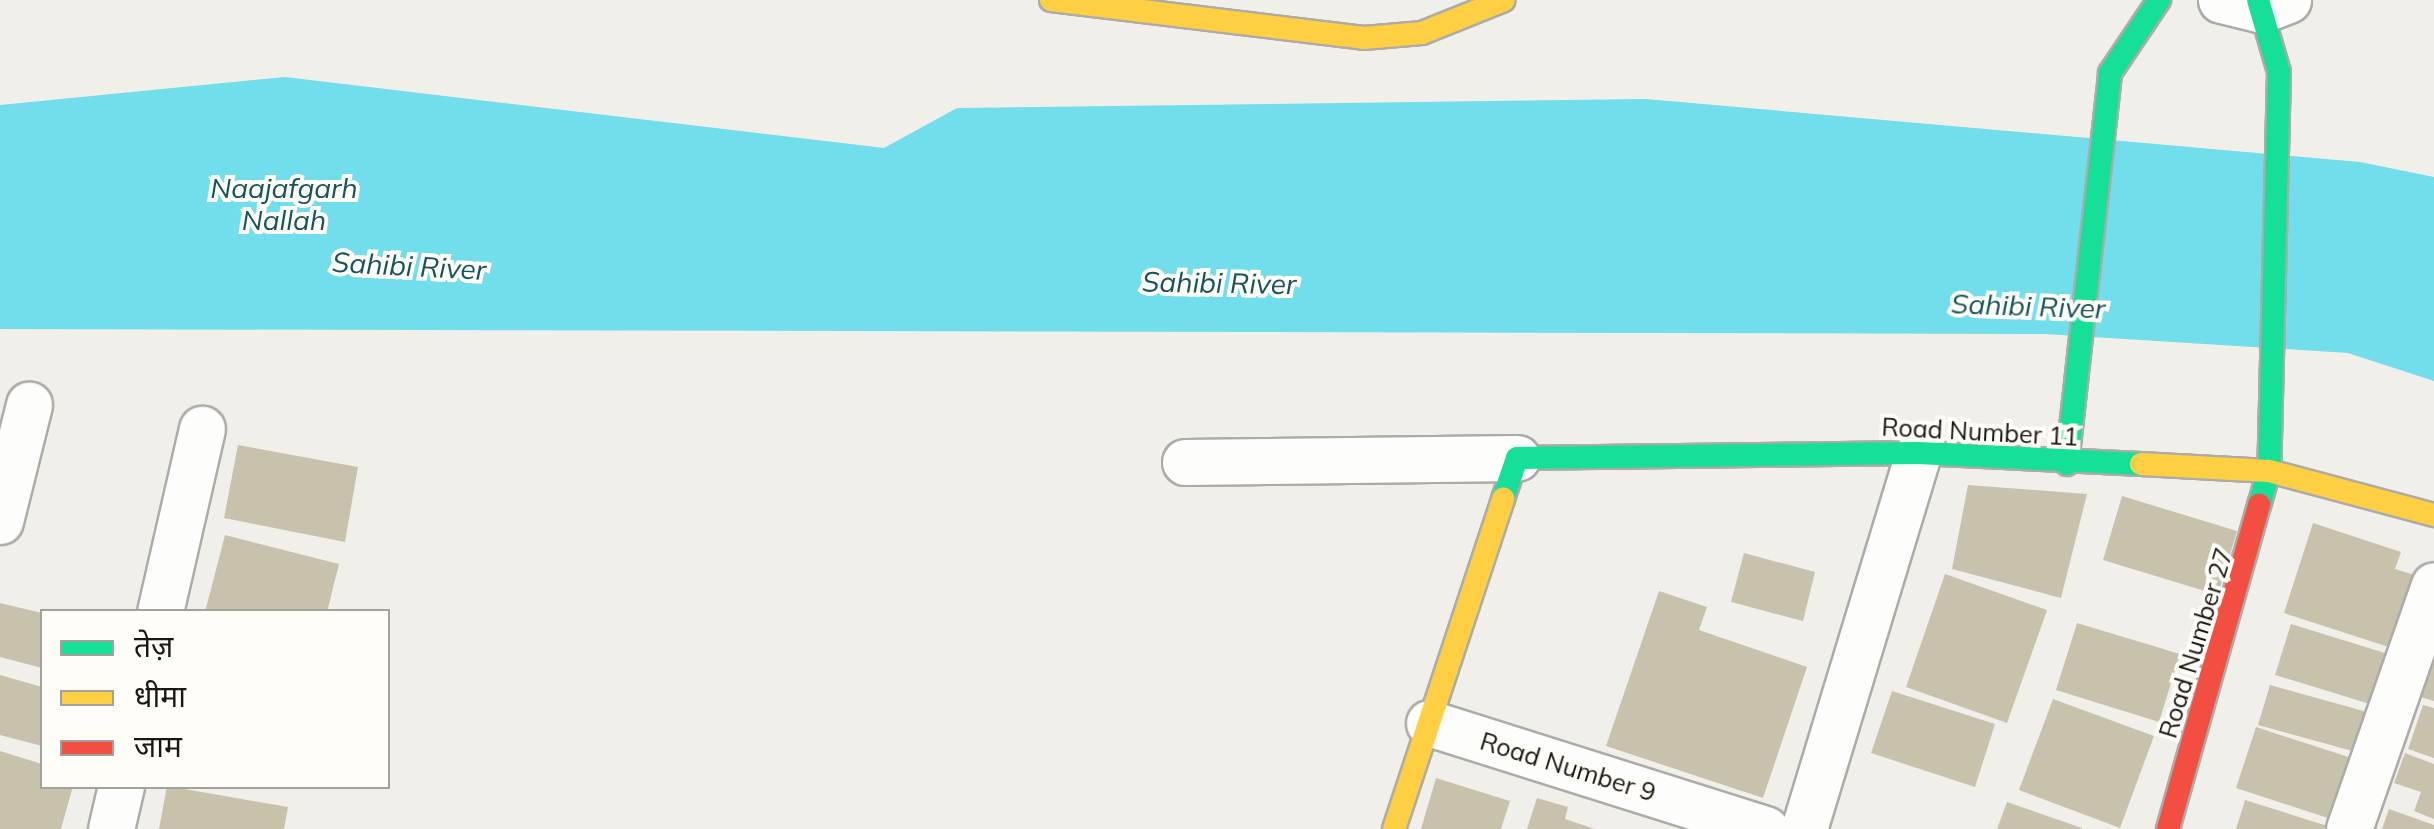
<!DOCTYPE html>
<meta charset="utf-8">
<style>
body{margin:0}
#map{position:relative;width:2434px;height:829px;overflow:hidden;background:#f0efea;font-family:Mulish,"Noto Sans Devanagari",sans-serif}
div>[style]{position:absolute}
.water>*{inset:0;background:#72ddeb}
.building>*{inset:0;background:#c8c2ac}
.roads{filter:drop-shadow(2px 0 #acaba7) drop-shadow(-2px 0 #acaba7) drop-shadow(0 2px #acaba7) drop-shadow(0 -2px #acaba7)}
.street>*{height:45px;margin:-22.5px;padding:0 22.5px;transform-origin:22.5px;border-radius:22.5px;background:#fdfdfc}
.fast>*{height:22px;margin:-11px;padding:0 11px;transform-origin:11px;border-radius:11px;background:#16e098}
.slow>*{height:22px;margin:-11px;padding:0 11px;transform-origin:11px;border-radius:11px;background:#ffcf43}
.jam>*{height:22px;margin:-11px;padding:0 11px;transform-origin:11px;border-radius:11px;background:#f24e42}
span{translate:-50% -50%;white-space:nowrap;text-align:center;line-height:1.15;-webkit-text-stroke:8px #fffdf7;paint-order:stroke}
.street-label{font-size:25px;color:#181714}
.water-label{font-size:28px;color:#16545d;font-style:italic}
.legend{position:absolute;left:40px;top:609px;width:350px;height:180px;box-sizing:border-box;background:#fffdf7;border:2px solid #a3a19c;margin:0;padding:12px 18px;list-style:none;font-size:30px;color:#181714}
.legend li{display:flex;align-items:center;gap:20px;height:50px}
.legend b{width:50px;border:2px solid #a3a19c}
</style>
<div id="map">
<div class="water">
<div style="clip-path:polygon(285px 77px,884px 148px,957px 108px,1646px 99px,2360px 162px,2434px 177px,2434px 381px,2348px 353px,2045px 334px,0 329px,0 105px)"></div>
</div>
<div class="building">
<div style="clip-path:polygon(238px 445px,358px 467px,345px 542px,224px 518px)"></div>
<div style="clip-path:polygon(1968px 485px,2087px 494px,2061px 598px,1952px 569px)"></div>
<div style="clip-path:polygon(2122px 496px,2237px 531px,2218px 595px,2103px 560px)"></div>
<div style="clip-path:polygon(2313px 523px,2401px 552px,2395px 569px,2428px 579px,2404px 652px,2284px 613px)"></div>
<div style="clip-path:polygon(225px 535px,339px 564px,327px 612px,205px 612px)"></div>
<div style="clip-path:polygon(1744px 553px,1815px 572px,1803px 621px,1731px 602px)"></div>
<div style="clip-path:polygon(1945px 574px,2047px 610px,2007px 723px,1906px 687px)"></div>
<div style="clip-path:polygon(1659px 591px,1707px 607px,1699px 630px,1807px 667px,1763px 798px,1606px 746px)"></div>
<div style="clip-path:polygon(0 603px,42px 613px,42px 668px,0 657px)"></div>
<div style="clip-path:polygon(2077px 623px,2180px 654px,2159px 722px,2056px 690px)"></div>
<div style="clip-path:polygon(2291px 624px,2398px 657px,2383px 708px,2275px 675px)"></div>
<div style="clip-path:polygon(2434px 647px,2434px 701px,2417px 696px)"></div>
<div style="clip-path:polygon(0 675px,42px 687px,42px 746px,0 735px)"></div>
<div style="clip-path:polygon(2270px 685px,2378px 715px,2367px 755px,2258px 725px)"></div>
<div style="clip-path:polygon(1892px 691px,1995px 724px,1975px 787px,1871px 753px)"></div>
<div style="clip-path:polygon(2053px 699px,2154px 736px,2120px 828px,2019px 790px)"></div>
<div style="clip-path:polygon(2423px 705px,2434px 708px,2434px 758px,2408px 749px)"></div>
<div style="clip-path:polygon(2256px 727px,2367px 763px,2346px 824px,2236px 788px)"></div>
<div style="clip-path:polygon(0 751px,42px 764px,42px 786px,73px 786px,61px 829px,0 829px)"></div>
<div style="clip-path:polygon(2405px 753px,2434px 764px,2434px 819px,2414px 811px,2421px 792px,2394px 783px)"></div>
<div style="clip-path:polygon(1436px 778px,1510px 801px,1501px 829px,1421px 829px)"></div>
<div style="clip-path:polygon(167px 786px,288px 807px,284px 829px,159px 829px)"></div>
<div style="clip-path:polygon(1537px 798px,1568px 807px,1565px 819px,1595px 829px,1527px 829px)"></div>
<div style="clip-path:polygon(2245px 800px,2334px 828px,2334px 829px,2236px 829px)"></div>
<div style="clip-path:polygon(2007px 802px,2082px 828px,2082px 829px,1997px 829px)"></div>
<div style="clip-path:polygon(2389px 809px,2434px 825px,2434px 829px,2382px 829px)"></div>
</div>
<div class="roads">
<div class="street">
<div style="left:2221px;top:0;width:42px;rotate:13.7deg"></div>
<div style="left:2262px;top:10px;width:28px;rotate:-21deg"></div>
<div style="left:1185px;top:462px;width:332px;rotate:-0.7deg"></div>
<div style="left:0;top:521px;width:120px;rotate:-76deg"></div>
<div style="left:160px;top:612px;width:188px;rotate:-77.1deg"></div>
<div style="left:1429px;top:723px;width:353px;rotate:17.5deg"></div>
<div style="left:111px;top:829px;width:44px;rotate:-76.9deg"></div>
<div style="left:1804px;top:829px;width:393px;rotate:-73.1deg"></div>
<div style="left:2349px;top:829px;width:258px;rotate:-70.8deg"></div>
</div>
<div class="fast">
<div style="left:2258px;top:0;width:75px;rotate:73.7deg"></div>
<div style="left:2279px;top:72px;width:399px;rotate:91.4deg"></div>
<div style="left:2269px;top:471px;width:35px;rotate:106deg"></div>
<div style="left:2067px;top:464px;width:393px;rotate:-83.7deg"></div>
<div style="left:2110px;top:73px;width:88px;rotate:-56.1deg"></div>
<div style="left:1503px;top:499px;width:43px;rotate:-71.1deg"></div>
<div style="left:1517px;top:458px;width:401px;rotate:-0.7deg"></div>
<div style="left:1918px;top:453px;width:223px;rotate:2.8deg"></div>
</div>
<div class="slow">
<div style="left:1051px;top:0;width:315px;rotate:6.9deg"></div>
<div style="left:1364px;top:38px;width:58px;rotate:-4.9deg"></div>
<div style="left:1422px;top:33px;width:88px;rotate:-21.9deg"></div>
<div style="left:2141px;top:464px;width:128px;rotate:3.1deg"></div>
<div style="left:2269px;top:471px;width:171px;rotate:14.9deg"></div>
<div style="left:1394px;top:829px;width:348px;rotate:-71.7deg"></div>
</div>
<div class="jam">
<div style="left:2168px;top:829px;width:337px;rotate:-74.3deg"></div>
</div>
</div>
<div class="street-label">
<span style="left:1980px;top:432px;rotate:3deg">Road Number 11</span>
<span style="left:2196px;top:643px;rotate:-73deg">Road Number 27</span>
<span style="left:1568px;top:767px;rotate:17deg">Road Number 9</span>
</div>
<div class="water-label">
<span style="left:284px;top:204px">Naajafgarh<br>Nallah</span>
<span style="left:409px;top:266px;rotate:3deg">Sahibi River</span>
<span style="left:1219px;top:283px;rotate:1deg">Sahibi River</span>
<span style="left:2028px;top:306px;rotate:2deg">Sahibi River</span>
</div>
<ul class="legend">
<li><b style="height:12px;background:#16e098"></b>तेज़</li>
<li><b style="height:12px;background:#ffcf43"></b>धीमा</li>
<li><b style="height:12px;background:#f24e42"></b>जाम</li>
</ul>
</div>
